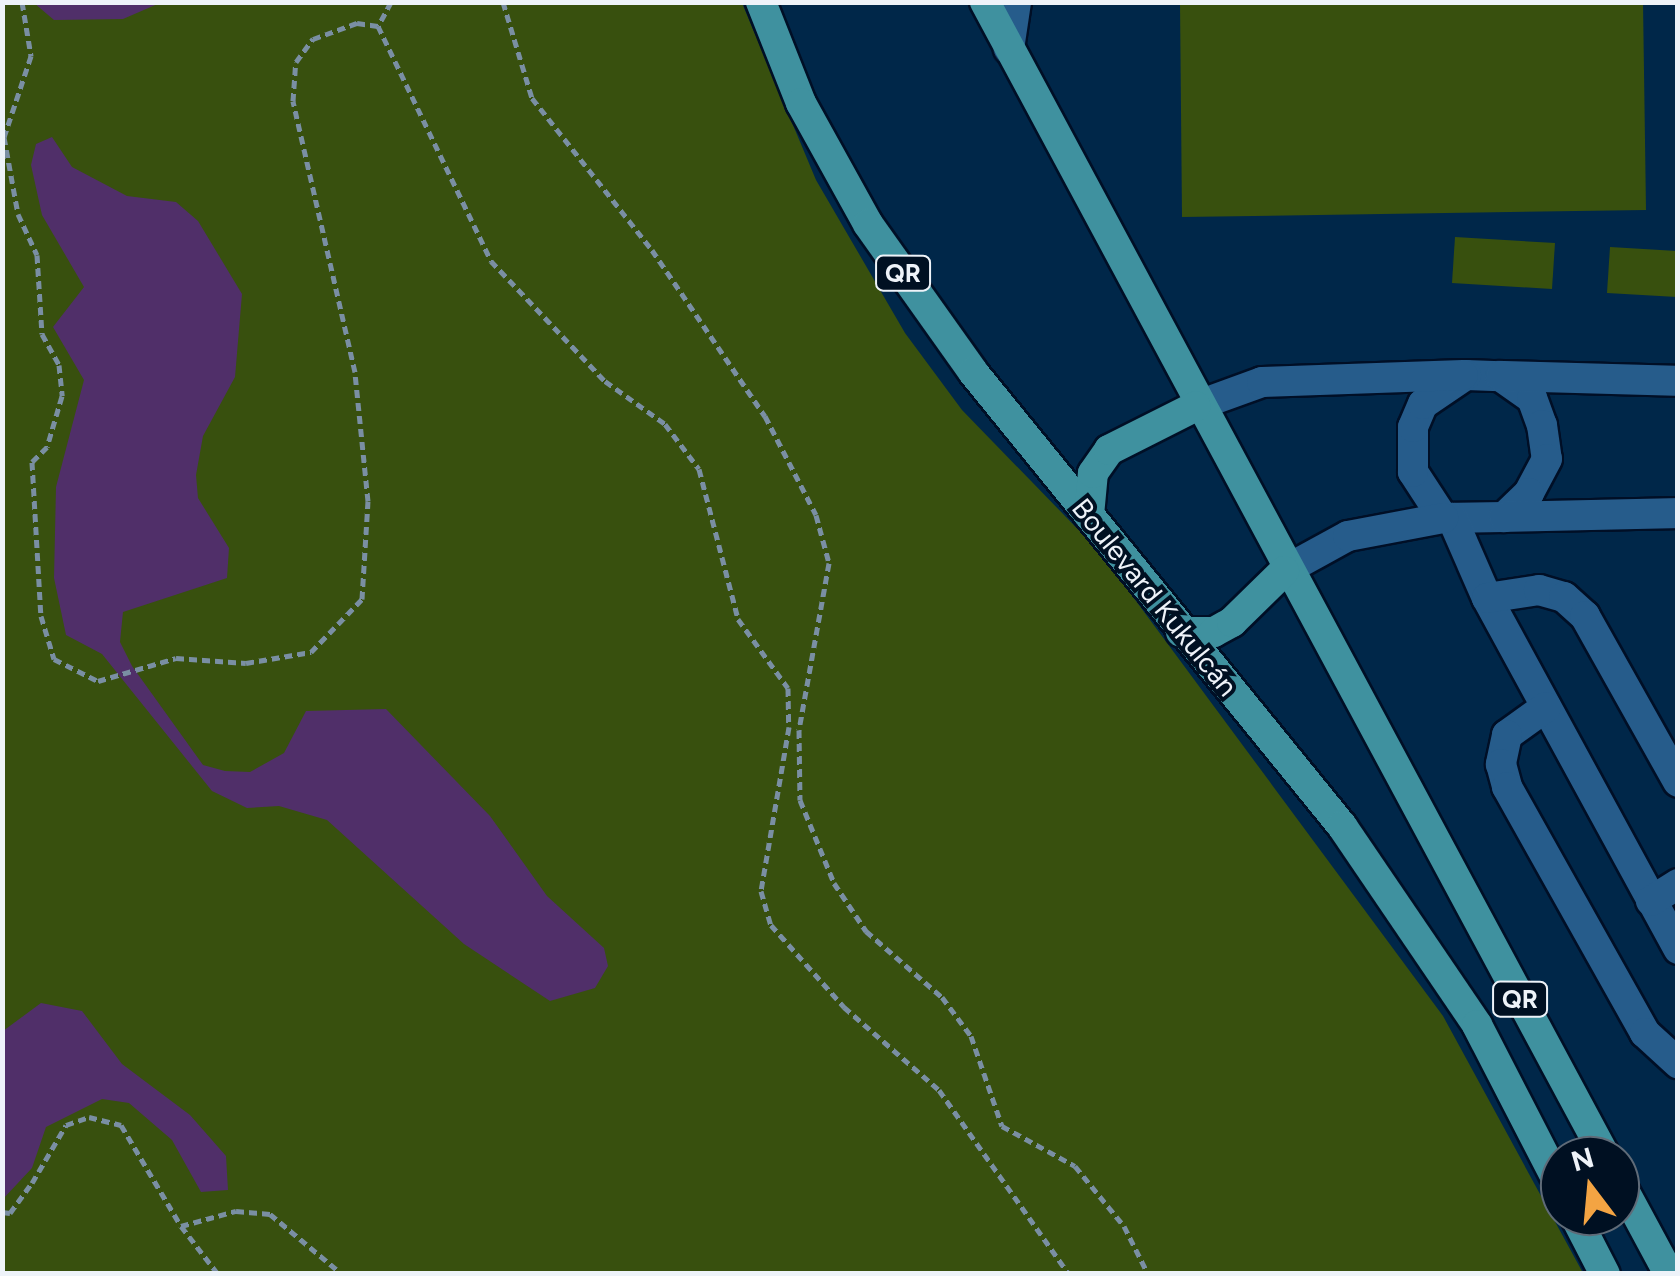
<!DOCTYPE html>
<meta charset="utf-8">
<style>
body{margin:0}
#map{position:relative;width:1680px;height:1276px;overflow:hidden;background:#002749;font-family:Figtree,sans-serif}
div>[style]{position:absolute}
.green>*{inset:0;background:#38500e}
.water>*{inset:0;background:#502f69}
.path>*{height:5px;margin-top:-2.5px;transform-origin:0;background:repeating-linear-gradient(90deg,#7a8fa3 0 8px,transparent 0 13px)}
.roads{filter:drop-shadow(2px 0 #000f26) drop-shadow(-2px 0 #000f26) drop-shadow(0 2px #000f26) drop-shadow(0 -2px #000f26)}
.minor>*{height:30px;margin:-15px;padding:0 15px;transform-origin:15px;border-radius:15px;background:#265c8b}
.major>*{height:30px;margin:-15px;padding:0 15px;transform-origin:15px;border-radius:15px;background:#3f919f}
span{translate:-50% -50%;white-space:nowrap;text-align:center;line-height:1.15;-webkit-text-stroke:8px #001022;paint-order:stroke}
.shield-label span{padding:2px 8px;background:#001022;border:2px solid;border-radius:8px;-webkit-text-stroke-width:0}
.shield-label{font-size:25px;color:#eef3f9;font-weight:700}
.street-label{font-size:28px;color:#eef3f9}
.frame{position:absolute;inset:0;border:5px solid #eef3f9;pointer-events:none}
.north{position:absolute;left:1540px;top:1136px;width:100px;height:100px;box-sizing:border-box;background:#001022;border:2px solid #5f6b78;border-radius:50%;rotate:344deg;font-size:28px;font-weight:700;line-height:40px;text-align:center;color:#eef3f9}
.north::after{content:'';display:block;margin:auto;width:35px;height:45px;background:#f3a443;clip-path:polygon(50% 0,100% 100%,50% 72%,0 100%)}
</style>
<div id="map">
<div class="green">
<div style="clip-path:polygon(2px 3px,742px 3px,816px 180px,905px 333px,962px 410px,1099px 551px,1443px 1016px,1583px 1273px,3px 1273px)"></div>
<div style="clip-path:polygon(1180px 3px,1643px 3px,1646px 210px,1182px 217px)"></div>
<div style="clip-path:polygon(1455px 237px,1555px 243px,1552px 289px,1452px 283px)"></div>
<div style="clip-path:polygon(1610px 247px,1677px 251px,1677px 297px,1607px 293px)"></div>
</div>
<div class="water">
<div style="clip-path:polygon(34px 3px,160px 3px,123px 19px,54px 20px)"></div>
<div style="clip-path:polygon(52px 137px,72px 167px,127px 196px,176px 202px,198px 221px,242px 294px,235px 377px,203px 436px,196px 475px,198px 498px,229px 548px,227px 578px,123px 612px,120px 642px,132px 666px,203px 765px,225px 771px,250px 772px,284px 753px,306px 711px,386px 709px,490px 816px,547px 896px,604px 948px,608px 966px,595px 988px,550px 1001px,464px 944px,327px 820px,279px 806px,247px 808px,212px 791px,102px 654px,66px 635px,54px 578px,56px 487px,84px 380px,53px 327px,84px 287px,42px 215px,31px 165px,36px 144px)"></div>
<div style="clip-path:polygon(41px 1003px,82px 1011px,122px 1064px,190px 1115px,226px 1156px,228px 1190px,201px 1192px,172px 1140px,129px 1103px,102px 1099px,46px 1127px,32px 1168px,3px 1199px,3px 1031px)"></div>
</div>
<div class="path">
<div style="left:22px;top:2px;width:55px;rotate:80.5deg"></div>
<div style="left:31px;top:56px;width:85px;rotate:108.4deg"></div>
<div style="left:4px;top:137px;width:78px;rotate:79.7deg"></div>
<div style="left:18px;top:214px;width:45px;rotate:65.1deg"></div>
<div style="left:37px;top:255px;width:79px;rotate:86.4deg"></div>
<div style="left:42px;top:334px;width:35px;rotate:61deg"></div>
<div style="left:59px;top:365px;width:31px;rotate:84deg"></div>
<div style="left:62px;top:396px;width:53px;rotate:106.4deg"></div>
<div style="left:47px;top:447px;width:21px;rotate:135deg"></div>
<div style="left:32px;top:462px;width:154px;rotate:86.7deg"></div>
<div style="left:41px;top:616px;width:45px;rotate:73.2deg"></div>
<div style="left:54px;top:659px;width:49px;rotate:26.6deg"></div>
<div style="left:98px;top:681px;width:81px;rotate:-16.4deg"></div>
<div style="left:176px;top:658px;width:70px;rotate:4.1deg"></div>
<div style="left:246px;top:663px;width:66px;rotate:-9.6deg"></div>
<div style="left:311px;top:652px;width:74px;rotate:-46.1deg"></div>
<div style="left:362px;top:599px;width:98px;rotate:-86.5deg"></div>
<div style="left:368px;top:501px;width:130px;rotate:-95.8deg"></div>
<div style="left:355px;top:372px;width:278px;rotate:-102.9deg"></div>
<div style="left:293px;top:101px;width:39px;rotate:-86deg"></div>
<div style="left:296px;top:62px;width:29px;rotate:-54deg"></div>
<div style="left:313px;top:39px;width:47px;rotate:-20deg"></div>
<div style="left:357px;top:23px;width:21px;rotate:8deg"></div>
<div style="left:391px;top:2px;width:27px;rotate:118deg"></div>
<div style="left:378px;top:26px;width:261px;rotate:64.3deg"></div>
<div style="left:491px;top:261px;width:166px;rotate:46.5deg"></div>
<div style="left:605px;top:381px;width:74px;rotate:35.6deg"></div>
<div style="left:665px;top:424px;width:56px;rotate:52.9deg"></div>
<div style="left:699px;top:469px;width:155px;rotate:75.4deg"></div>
<div style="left:738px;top:619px;width:85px;rotate:54.1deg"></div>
<div style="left:788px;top:688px;width:39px;rotate:89deg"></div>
<div style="left:789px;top:727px;width:166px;rotate:99.7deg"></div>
<div style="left:761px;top:891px;width:35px;rotate:74deg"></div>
<div style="left:771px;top:925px;width:110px;rotate:48.3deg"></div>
<div style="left:844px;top:1007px;width:126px;rotate:41.1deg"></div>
<div style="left:939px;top:1090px;width:225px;rotate:54.8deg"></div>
<div style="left:503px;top:2px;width:100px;rotate:73.2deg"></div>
<div style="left:532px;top:98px;width:194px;rotate:51.7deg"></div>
<div style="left:652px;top:250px;width:201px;rotate:55.8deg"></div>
<div style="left:765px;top:416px;width:111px;rotate:62.7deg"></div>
<div style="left:816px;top:515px;width:50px;rotate:74.8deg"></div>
<div style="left:829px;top:563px;width:170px;rotate:100.2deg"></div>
<div style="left:799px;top:730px;width:70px;rotate:89.2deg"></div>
<div style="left:800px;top:800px;width:90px;rotate:67.7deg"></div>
<div style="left:834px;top:883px;width:58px;rotate:56.3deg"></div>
<div style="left:866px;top:931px;width:101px;rotate:41deg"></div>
<div style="left:942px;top:997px;width:49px;rotate:53.4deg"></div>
<div style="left:971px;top:1036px;width:95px;rotate:71deg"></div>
<div style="left:1002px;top:1126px;width:83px;rotate:28.7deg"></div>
<div style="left:1075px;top:1166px;width:77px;rotate:50.8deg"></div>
<div style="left:1124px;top:1226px;width:54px;rotate:63.4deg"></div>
<div style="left:2px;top:1212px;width:8px;rotate:7deg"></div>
<div style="left:10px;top:1213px;width:37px;rotate:-54deg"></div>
<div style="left:32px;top:1183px;width:67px;rotate:-59.6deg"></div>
<div style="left:66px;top:1125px;width:24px;rotate:-19deg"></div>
<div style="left:89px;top:1117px;width:33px;rotate:14deg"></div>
<div style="left:121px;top:1125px;width:117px;rotate:59.3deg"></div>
<div style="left:181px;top:1226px;width:57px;rotate:-15.3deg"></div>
<div style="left:236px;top:1211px;width:34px;rotate:5deg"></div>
<div style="left:270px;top:1214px;width:94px;rotate:39.8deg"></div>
<div style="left:181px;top:1226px;width:61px;rotate:52.4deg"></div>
</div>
<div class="roads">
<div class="minor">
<div style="left:1009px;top:49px;width:48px;rotate:-81.5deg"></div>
<div style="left:1466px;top:375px;width:34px;rotate:2deg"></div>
<div style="left:1500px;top:376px;width:39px;rotate:35deg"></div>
<div style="left:1532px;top:398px;width:29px;rotate:70deg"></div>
<div style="left:1542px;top:425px;width:34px;rotate:82deg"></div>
<div style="left:1547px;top:459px;width:38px;rotate:118deg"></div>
<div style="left:1529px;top:493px;width:35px;rotate:136deg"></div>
<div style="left:1504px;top:517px;width:61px;rotate:179.1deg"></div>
<div style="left:1443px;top:518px;width:55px;rotate:-123.1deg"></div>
<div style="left:1413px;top:472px;width:45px;rotate:-90deg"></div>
<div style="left:1413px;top:427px;width:25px;rotate:-67deg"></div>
<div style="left:1423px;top:404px;width:52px;rotate:-34deg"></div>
<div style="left:1501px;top:376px;width:177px;rotate:1.6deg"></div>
<div style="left:1196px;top:406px;width:70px;rotate:-20deg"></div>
<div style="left:1262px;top:382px;width:201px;rotate:-2deg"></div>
<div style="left:1504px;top:517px;width:174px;rotate:-1.3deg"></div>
<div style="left:1452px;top:518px;width:87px;rotate:66.4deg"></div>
<div style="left:1487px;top:598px;width:400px;rotate:61.4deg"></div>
<div style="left:1284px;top:571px;width:73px;rotate:-28.7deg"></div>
<div style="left:1348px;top:536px;width:97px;rotate:-10.7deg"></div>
<div style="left:1487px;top:598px;width:53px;rotate:-8.7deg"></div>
<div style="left:1539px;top:590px;width:26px;rotate:16deg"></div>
<div style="left:1564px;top:597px;width:28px;rotate:42deg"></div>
<div style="left:1585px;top:616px;width:190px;rotate:60.7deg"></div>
<div style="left:1546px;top:707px;width:48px;rotate:144.3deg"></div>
<div style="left:1507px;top:735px;width:30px;rotate:102deg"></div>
<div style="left:1501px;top:764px;width:24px;rotate:75deg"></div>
<div style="left:1507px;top:787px;width:282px;rotate:60.7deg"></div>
<div style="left:1645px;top:1033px;width:45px;rotate:42.3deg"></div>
<div style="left:1651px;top:901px;width:32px;rotate:-32deg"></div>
</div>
<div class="major">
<div style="left:761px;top:2px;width:109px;rotate:68.4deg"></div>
<div style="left:801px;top:103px;width:138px;rotate:61deg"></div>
<div style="left:868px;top:224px;width:181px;rotate:54.6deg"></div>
<div style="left:973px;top:372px;width:585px;rotate:50.9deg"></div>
<div style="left:1342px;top:826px;width:240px;rotate:55.8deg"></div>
<div style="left:1477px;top:1025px;width:181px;rotate:62.7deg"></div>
<div style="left:985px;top:2px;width:1310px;rotate:61.75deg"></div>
<div style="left:1089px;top:515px;width:42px;rotate:-84.6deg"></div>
<div style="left:1093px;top:473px;width:28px;rotate:-55deg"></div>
<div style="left:1109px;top:450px;width:97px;rotate:-26.8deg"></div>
<div style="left:1181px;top:632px;width:33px"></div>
<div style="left:1214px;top:632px;width:21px;rotate:-29deg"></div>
<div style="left:1232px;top:622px;width:73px;rotate:-44.4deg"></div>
<div style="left:1620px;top:1183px;width:103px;rotate:61.7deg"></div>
<div style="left:1575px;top:1216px;width:65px;rotate:62.7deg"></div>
</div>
</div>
<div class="shield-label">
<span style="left:903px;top:273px">QR</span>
<span style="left:1520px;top:999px">QR</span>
</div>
<div class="street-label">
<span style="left:1155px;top:597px;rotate:51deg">Boulevard Kukulcán</span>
</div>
<div class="frame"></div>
<div class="north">N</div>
</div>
